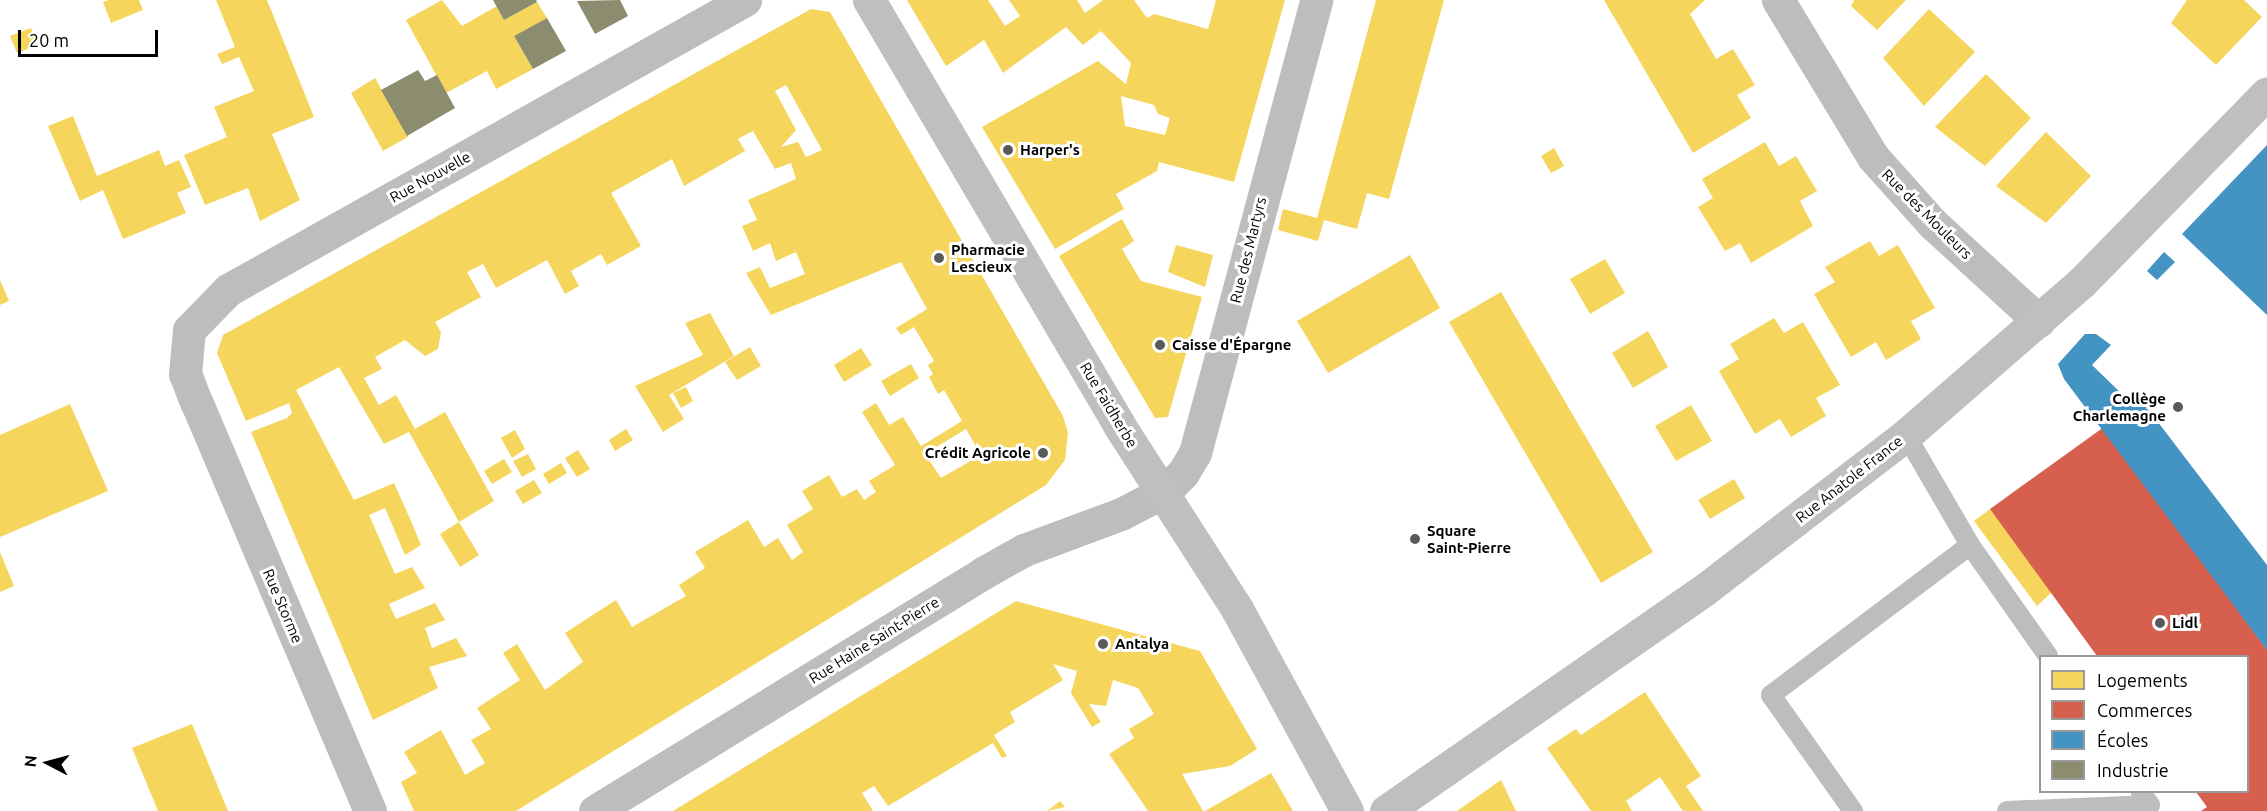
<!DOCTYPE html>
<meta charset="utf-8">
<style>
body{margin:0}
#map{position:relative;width:2267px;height:811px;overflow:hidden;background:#fff;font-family:Ubuntu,sans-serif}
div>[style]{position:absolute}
.homes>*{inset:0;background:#f6d55c}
.shops>*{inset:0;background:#d6604d}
.schools>*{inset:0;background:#4393c3}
.industry>*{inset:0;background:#8c8c6e}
.lane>*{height:20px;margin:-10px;padding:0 10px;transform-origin:10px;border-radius:10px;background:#bdbdbd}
.street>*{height:33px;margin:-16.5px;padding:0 16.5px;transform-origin:16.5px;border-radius:16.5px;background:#bdbdbd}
.secondary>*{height:33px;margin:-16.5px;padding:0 16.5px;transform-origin:16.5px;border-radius:16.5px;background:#bfbfbf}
.dots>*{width:16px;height:16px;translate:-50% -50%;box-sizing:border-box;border:3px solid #fff;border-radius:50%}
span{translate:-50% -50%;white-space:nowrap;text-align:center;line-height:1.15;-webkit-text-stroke:6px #fff;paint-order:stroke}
.poi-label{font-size:15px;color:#000;font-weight:700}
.left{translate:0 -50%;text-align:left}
.right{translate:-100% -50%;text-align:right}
.street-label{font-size:15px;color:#000}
.legend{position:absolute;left:2039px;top:655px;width:210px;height:138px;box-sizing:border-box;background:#fff;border:2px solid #999;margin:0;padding:8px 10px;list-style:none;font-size:18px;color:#000}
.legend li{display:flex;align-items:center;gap:12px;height:30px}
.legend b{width:30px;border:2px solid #999}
.north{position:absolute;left:18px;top:733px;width:60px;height:60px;-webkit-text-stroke:4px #fff;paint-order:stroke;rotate:276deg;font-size:16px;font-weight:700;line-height:24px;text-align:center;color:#000}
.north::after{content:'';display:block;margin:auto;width:21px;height:27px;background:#000;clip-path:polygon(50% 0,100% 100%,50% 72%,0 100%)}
.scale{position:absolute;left:18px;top:30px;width:140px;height:27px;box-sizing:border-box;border:3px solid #000;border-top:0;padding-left:8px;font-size:18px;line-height:21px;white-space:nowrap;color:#000;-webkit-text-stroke:4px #fff;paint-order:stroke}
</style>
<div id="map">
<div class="homes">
<div style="clip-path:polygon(109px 0,139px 0,143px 10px,111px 23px,103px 2px)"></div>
<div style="clip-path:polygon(216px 0,267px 0,314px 117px,272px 134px,300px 200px,260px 221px,248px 188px,205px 205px,184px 155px,227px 137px,214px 107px,254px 91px,239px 57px,222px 64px,217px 54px,235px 47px)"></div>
<div style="clip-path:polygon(442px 0,462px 26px,497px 6px,504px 20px,537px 2px,547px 18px,514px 36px,533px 69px,496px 89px,487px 71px,446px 93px,406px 20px)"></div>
<div style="clip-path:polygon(evenodd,907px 0,988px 0,1005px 26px,1020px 16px,1009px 0,1077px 0,1085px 13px,1103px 0,1134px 0,1147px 18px,1154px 14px,1208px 29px,1216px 0,1285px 0,1234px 182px,1159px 162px,1157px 171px,1116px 194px,1124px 209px,1055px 249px,982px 127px,1098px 61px,1126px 84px,1131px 63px,1101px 31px,1083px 45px,1066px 27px,1003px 73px,984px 40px,946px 66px,907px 0,1121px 96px,1154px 105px,1158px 114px,1170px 118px,1165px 135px,1125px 126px,1121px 96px)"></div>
<div style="clip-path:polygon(1376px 0,1444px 0,1389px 199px,1367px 193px,1357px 229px,1324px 220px,1318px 241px,1278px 230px,1283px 209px,1317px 218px)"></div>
<div style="clip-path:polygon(1604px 0,1705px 0,1690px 14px,1716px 59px,1733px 49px,1755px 85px,1737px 95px,1751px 118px,1693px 153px)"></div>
<div style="clip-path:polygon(1854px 0,1906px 0,1877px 30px,1851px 6px)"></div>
<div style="clip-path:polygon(2187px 0,2244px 0,2262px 17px,2216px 65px,2171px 23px)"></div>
<div style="clip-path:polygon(evenodd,811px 9px,830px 12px,1063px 416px,1068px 433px,1065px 460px,1046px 485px,516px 811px,414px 811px,401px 782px,417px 773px,404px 752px,441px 730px,465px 775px,485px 763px,471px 740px,491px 729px,477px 708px,520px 680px,503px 653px,517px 644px,545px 690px,583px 662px,565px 633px,616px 600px,632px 627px,686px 596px,679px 585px,705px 568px,695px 552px,748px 520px,764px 547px,778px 538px,792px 560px,803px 552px,787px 525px,813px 509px,802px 491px,829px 475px,842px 497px,857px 489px,864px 500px,876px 492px,869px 481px,895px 465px,862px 412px,876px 403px,889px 425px,903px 417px,921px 446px,962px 421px,944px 390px,938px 394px,929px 377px,933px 374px,928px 365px,934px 361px,914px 327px,901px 335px,896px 328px,927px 309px,901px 262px,771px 315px,746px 273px,760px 267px,770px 288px,805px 274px,796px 252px,776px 261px,770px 243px,753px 251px,742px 226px,757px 220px,748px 200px,796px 179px,791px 163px,775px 169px,753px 131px,738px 139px,745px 151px,684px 186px,672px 159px,611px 193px,641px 246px,607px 265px,601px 254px,571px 271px,579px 286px,565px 294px,547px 260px,496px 288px,483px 264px,467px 272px,481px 297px,435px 322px,441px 332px,438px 349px,425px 356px,405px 340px,375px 357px,382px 369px,364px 378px,379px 405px,396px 395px,415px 429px,445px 412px,494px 501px,459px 522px,409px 432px,384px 444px,339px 367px,296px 390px,354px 500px,394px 483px,411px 521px,421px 545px,405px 555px,385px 508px,369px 515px,395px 574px,412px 567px,425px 588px,389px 604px,396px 619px,435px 603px,445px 620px,425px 628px,432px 648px,456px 638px,467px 656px,429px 667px,438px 688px,373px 720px,251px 432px,287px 418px,292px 413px,289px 403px,246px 421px,217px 353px,223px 335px,811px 9px,786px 85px,822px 150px,806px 157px,798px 142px,781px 147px,796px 130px,775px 91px,786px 85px,811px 9px,966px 429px,981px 455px,941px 478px,925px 454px,966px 429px)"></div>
<div style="clip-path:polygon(1929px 9px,1975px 52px,1924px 106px,1883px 58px)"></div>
<div style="clip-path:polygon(31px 28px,38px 45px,17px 53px,10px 36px)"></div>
<div style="clip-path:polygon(1986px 74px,2031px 118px,1985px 166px,1935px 127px)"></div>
<div style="clip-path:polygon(375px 78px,408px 137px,383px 151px,351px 93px)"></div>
<div style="clip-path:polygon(73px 116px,97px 176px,159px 150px,165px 166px,179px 160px,191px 187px,177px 193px,186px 213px,123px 239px,103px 190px,80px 201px,48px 126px)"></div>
<div style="clip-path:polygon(2046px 132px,2091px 176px,2046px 223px,1996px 186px)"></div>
<div style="clip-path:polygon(1765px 142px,1779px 166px,1796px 156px,1817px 191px,1800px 201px,1813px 226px,1751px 263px,1740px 243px,1725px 251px,1698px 207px,1713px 198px,1702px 179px)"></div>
<div style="clip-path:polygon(1554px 148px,1564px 166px,1551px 173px,1541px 156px)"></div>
<div style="clip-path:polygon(1122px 219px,1134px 241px,1122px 249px,1141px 281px,1202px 297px,1168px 417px,1155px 418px,1059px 256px)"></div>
<div style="clip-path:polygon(1870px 241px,1879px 256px,1898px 245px,1935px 308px,1911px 321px,1921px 339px,1886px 360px,1876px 342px,1851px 357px,1814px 294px,1835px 282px,1825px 267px)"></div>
<div style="clip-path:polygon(1176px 245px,1213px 255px,1205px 287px,1168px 272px)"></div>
<div style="clip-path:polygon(1410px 255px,1440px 308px,1328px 373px,1297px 321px)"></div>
<div style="clip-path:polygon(1605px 259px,1625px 293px,1590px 314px,1570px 279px)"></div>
<div style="clip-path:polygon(0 280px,9px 301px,0 305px)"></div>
<div style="clip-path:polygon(1501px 292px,1653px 552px,1601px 583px,1449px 322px)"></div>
<div style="clip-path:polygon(710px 313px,734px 356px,669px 395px,684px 419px,663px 432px,635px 386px,703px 355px,685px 323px)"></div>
<div style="clip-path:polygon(1774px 318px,1784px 333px,1803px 322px,1840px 385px,1816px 398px,1826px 416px,1791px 437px,1780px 419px,1755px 434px,1719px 371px,1739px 359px,1730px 344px)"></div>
<div style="clip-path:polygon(1648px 331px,1668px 367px,1633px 388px,1612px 353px)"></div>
<div style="clip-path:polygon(750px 347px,761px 366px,737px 380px,725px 362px)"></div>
<div style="clip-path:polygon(861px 348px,872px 365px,844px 382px,834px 365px)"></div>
<div style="clip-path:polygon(911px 364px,919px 378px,890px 396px,881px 381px)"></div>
<div style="clip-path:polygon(686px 387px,693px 401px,681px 408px,673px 393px)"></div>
<div style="clip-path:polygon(70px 404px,108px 491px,0 537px,0 435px)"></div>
<div style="clip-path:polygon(1691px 405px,1712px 441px,1676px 461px,1655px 426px)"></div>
<div style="clip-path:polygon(626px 429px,633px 440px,615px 451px,609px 440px)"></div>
<div style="clip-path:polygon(515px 430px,525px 449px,512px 458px,501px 438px)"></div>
<div style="clip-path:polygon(578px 450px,590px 469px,577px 477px,565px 458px)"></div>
<div style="clip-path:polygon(528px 454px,536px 469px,522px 477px,513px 461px)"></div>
<div style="clip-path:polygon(504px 459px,512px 472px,492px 484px,484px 471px)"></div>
<div style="clip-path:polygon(561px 463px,567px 473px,549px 484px,543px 474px)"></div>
<div style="clip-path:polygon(1734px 479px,1745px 498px,1710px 519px,1698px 500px)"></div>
<div style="clip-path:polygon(534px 480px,542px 493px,523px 504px,515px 491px)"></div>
<div style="clip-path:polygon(1990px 509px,2053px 591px,2037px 606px,1974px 521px)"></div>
<div style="clip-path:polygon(459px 522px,479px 555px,460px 567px,440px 534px)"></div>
<div style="clip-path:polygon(0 552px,14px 586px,0 592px)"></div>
<div style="clip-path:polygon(1016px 601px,1200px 651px,1257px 749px,1230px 766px,1182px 774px,1203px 811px,1148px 811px,1109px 754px,1134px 738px,1129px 729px,1154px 714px,1138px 688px,1113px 680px,1106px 706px,1089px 704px,1101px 722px,1092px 727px,1071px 693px,1077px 671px,1053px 664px,1063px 680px,1010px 712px,1015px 722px,994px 735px,1007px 756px,1002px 758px,993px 743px,888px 806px,874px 786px,862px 793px,873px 811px,673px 811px)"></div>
<div style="clip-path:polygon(1645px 692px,1701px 776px,1686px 786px,1703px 811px,1683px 811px,1660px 777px,1626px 801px,1632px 811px,1591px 811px,1547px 748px,1576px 729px,1581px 735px)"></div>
<div style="clip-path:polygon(192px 724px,228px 811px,158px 811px,132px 748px)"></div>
<div style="clip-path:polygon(1271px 773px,1293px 811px,1205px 811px)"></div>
<div style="clip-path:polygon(1501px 780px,1516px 811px,1457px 811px)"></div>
<div style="clip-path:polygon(1060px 801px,1065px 807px,1047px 811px)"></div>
</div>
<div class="shops">
<div style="clip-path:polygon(2104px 427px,2267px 650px,2267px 811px,2201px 811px,2207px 807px,2196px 792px,2248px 792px,2248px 656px,2097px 656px,1990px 509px)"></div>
</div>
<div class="schools">
<div style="clip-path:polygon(2267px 145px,2267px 315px,2182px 234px)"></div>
<div style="clip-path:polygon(2164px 252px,2175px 262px,2157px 280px,2147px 271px)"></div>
<div style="clip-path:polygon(2085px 334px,2096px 334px,2111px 345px,2092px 365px,2127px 399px,2135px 392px,2267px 565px,2267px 650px,2064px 379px,2058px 364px)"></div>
</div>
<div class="industry">
<div style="clip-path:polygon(493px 0,536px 0,537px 2px,504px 20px)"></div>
<div style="clip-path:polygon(620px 0,628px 16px,595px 34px,577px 1px)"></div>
<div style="clip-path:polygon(547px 18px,566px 51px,533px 69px,514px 36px)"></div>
<div style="clip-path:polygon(418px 70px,425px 81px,437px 75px,455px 108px,407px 136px,381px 90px)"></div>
</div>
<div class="lane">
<div style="left:1906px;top:435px;width:127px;rotate:59.8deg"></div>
<div style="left:1970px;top:545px;width:136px;rotate:54.9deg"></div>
<div style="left:1853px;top:811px;width:142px;rotate:-125.3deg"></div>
<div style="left:1771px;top:695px;width:249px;rotate:-37deg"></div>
<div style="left:2007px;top:811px;width:143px;rotate:-2.4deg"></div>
<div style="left:2150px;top:805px;width:16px;rotate:-125deg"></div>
</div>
<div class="street">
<div style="left:1778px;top:0;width:184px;rotate:58.8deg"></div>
<div style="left:1873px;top:157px;width:89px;rotate:48.2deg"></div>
<div style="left:1932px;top:223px;width:145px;rotate:42.5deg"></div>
<div style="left:370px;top:811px;width:444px;rotate:-113deg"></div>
<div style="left:196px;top:402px;width:30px;rotate:-111deg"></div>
<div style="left:185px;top:374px;width:44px;rotate:-84.8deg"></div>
<div style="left:189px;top:330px;width:56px;rotate:-45.7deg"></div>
<div style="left:228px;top:290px;width:593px;rotate:-29.29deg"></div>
<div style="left:595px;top:811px;width:455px;rotate:-31.5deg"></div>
<div style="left:983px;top:573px;width:47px;rotate:-29.3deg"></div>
<div style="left:1024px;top:550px;width:103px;rotate:-20.4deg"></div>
<div style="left:1121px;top:514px;width:50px;rotate:-27.6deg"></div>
<div style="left:1165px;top:491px;width:25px;rotate:-45deg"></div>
<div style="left:1183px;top:473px;width:23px;rotate:-59deg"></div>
<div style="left:1195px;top:453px;width:469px;rotate:-75deg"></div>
</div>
<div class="secondary">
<div style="left:869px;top:0;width:493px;rotate:59.5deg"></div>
<div style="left:1119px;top:425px;width:219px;rotate:57.3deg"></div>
<div style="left:1237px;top:609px;width:230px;rotate:61.4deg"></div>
<div style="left:1386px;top:811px;width:387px;rotate:-34.8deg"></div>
<div style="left:1704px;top:590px;width:255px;rotate:-37.5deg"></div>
<div style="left:1906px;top:435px;width:233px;rotate:-41deg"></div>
<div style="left:2082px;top:282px;width:264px;rotate:-45.6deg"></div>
</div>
<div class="dots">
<div style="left:1008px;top:150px;background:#595959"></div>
<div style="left:939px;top:258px;background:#595959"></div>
<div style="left:1160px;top:345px;background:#595959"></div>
<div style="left:2178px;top:407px;background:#595959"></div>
<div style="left:1043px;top:453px;background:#595959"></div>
<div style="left:1415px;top:539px;background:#595959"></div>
<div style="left:2160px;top:623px;background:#595959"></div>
<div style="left:1103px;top:644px;background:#595959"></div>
</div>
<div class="poi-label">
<span class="left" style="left:1020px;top:150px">Harper's</span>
<span class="left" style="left:951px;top:258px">Pharmacie<br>Lescieux</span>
<span class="left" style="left:1172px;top:345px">Caisse d'Épargne</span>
<span class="right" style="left:2166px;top:407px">Collège<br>Charlemagne</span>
<span class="right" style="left:1031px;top:453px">Crédit Agricole</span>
<span class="left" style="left:1427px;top:539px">Square<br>Saint-Pierre</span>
<span class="left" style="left:2172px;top:623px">Lidl</span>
<span class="left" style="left:1115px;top:644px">Antalya</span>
</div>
<div class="street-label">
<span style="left:430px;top:177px;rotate:-29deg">Rue Nouvelle</span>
<span style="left:1927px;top:214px;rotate:45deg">Rue des Mouleurs</span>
<span style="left:1248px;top:250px;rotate:-76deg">Rue des Martyrs</span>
<span style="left:1109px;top:405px;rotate:59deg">Rue Faidherbe</span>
<span style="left:1849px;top:479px;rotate:-38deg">Rue Anatole France</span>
<span style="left:283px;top:606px;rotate:67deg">Rue Storme</span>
<span style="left:874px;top:640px;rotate:-32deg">Rue Haine Saint-Pierre</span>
</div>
<ul class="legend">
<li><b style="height:16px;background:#f6d55c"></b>Logements</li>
<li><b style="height:16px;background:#d6604d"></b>Commerces</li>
<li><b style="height:16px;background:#4393c3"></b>Écoles</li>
<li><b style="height:16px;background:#8c8c6e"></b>Industrie</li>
</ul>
<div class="north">N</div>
<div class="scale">20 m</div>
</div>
